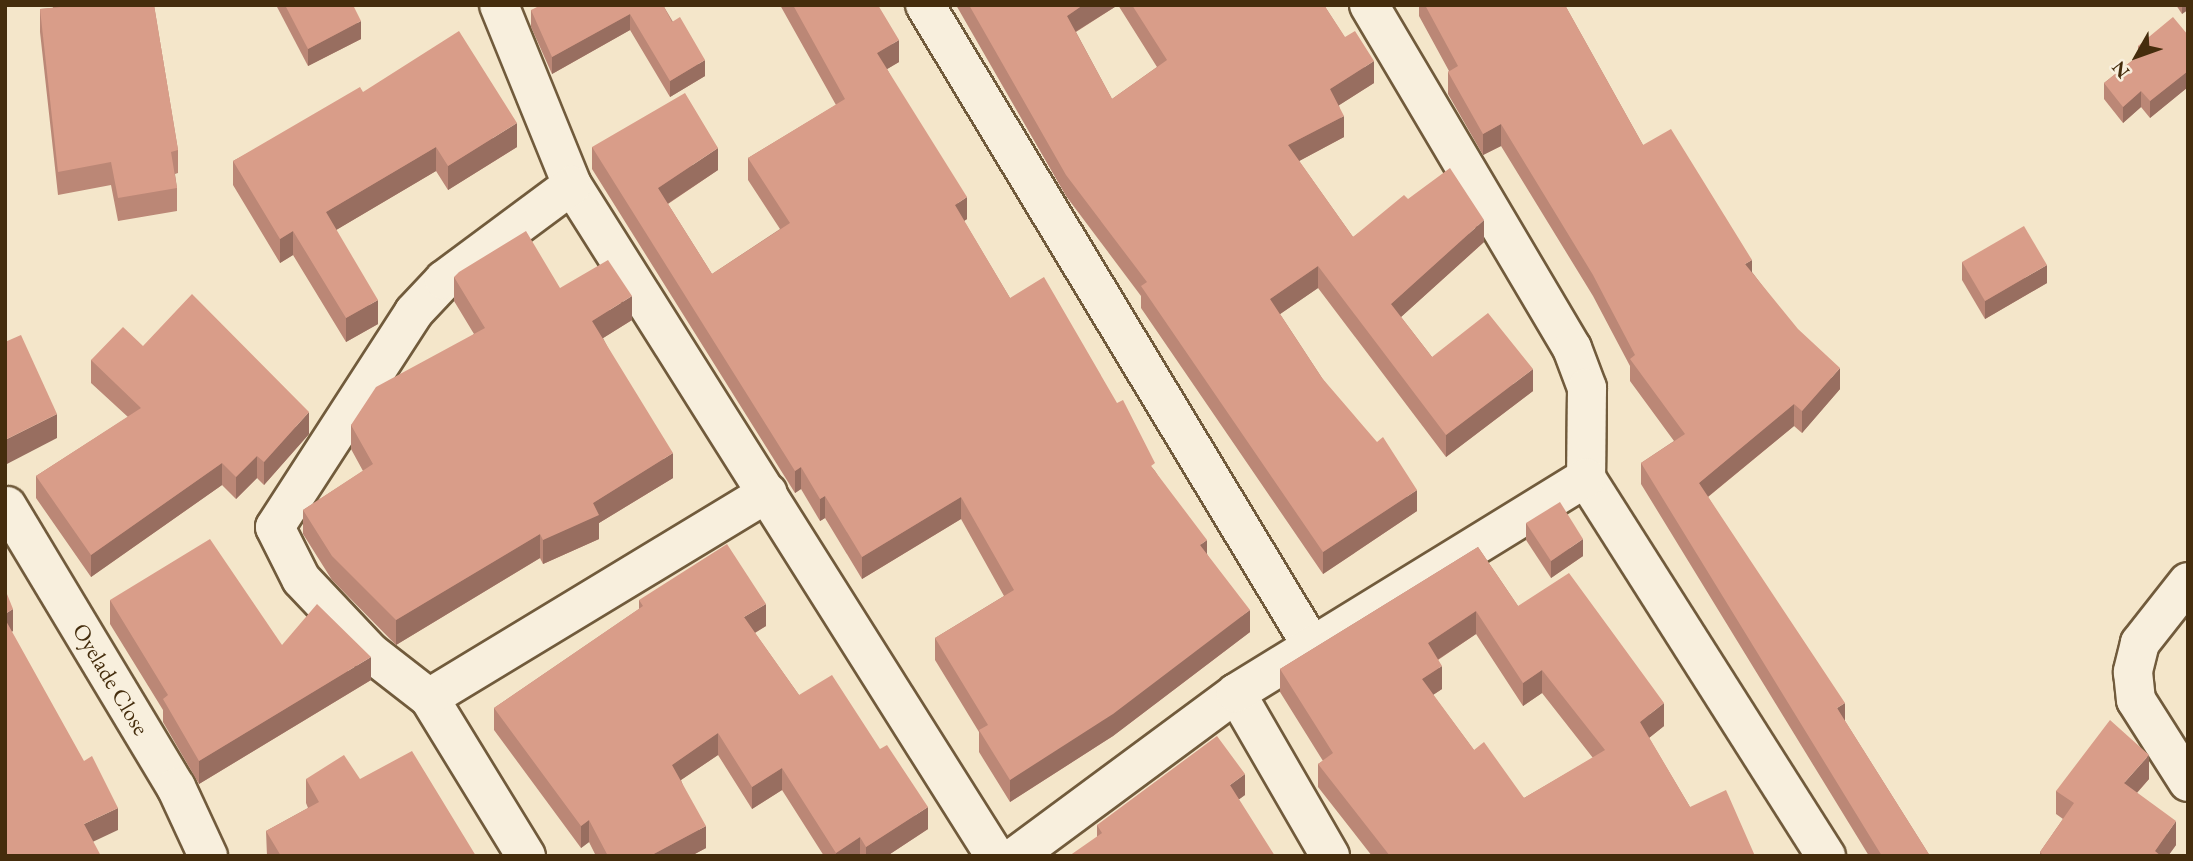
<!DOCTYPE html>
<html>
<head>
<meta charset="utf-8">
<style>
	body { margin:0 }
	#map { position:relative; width:2193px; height:861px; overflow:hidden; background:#f4e6ca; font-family:"EB Garamond",serif }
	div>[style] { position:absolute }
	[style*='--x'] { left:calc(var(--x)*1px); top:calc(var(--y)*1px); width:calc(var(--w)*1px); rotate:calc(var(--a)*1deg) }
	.roads { filter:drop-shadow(2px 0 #715b3c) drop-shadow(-2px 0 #715b3c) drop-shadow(0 2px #715b3c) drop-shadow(0 -2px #715b3c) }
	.minor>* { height:38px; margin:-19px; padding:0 19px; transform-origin:19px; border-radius:19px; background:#f8efdd }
	.wall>* { inset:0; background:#bb8776 }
	.shaded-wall>* { inset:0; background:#986e60 }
	.building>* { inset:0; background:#d99d89 }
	span { translate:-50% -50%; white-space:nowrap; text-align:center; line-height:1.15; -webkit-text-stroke:6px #f8efdd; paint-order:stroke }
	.street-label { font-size:23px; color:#452d0d }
	.frame { position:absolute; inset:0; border:7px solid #452d0d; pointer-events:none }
	.north { position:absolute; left:2102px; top:21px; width:70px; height:70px; -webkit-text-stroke:5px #f8efdd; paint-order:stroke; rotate:230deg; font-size:19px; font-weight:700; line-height:28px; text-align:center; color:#452d0d }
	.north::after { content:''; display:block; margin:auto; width:24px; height:32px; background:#452d0d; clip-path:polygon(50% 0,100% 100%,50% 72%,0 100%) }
</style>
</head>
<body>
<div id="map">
	<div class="roads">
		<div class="minor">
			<i style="--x:499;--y:5;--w:194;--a:67.9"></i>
			<i style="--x:572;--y:185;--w:793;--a:57.77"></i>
			<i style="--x:925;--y:5;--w:749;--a:58.88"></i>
			<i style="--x:1369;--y:5;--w:399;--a:59.4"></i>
			<i style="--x:1572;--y:348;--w:43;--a:69.4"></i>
			<i style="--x:1587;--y:388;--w:90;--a:90.6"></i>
			<i style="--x:1586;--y:478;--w:448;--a:57.6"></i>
			<i style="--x:7;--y:506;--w:328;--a:59"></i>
			<i style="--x:176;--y:787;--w:76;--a:65.1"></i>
			<i style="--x:2188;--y:582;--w:78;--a:128.2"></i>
			<i style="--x:2140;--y:643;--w:30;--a:104"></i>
			<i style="--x:2133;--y:672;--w:28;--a:84"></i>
			<i style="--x:2136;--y:700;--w:97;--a:57.6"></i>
			<i style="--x:1236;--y:693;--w:188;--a:60"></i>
			<i style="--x:429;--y:698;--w:396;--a:-31.2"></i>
			<i style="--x:526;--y:856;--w:185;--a:-121.5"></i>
			<i style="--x:429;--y:698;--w:75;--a:-142.1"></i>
			<i style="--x:370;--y:652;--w:100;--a:-133.4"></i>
			<i style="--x:301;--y:579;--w:58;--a:-116.6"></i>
			<i style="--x:275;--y:527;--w:256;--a:-57.1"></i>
			<i style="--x:414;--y:312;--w:44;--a:-46.8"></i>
			<i style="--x:444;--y:280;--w:159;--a:-36.6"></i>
			<i style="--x:1016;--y:856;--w:274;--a:-36.5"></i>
			<i style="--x:1236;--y:693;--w:411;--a:-31.6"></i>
		</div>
	</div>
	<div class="wall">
		<i style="clip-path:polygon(52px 5px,154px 5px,178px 150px,178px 173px,175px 174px,177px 188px,177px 211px,118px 221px,111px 185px,58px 195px,40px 32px,40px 9px,53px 8px)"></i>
		<i style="clip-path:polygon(276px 5px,353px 5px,361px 39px,308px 66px)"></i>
		<i style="clip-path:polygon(663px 5px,705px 76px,670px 97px,630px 30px,552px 74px,531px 27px,531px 10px)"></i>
		<i style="clip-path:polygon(780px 5px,878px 5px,899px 62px,887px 69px,967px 219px,964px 221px,1010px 298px,1155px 471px,1207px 554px,1250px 632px,1113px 736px,1010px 802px,979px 752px,979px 732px,935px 660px,935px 638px,1004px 596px,961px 519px,862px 579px,825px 518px,820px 521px,801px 489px,795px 493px,592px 169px,592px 147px,718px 170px,668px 204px,712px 274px,780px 229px,748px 180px,748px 158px,836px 105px)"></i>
		<i style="clip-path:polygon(evenodd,956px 5px,1324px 5px,1374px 83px,1339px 105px,1344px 137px,1299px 161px,1353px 237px,1408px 199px,1484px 242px,1401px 317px,1432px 357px,1533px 391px,1446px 457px,1318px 288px,1280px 314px,1322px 378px,1417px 511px,1323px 574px,1141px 308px,1141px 296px,1066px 196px,956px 5px,1118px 5px,1157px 67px,1112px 99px,1076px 32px,1118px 5px)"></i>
		<i style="clip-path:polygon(1418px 5px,1569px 5px,1566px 7px,1643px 145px,1752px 272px,1840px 389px,1802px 433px,1794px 426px,1708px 497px,1845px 721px,1930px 856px,1869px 856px,1641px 484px,1641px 463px,1674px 441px,1630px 381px,1630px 366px,1593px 296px,1501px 146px,1483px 155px,1448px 94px,1448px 72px,1449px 71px,1419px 16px,1419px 7px)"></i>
		<i style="clip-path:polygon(2176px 5px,2188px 5px,2182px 14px)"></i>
		<i style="clip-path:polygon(2188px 35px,2188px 87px,2150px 118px,2141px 107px,2123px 123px,2104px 99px,2104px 83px,2138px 56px,2138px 46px)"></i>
		<i style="clip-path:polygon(363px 92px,517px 147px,448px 190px,436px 171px,336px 230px,378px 324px,346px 342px,293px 255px,280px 263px,233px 185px,233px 161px)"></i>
		<i style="clip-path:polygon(1962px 262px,2047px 283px,1985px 319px,1962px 280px)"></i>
		<i style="clip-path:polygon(454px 277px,560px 288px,632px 320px,603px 338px,673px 478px,599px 523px,599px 539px,543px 564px,540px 558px,396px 645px,332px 580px,303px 534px,303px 510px,363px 471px,351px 449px,351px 425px,474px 334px,454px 301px)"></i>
		<i style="clip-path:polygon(143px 346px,309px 434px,264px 485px,257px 478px,236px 499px,222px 485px,91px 577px,36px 498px,36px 476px,128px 417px,91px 383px,91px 360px)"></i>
		<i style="clip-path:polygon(1526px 523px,1583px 556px,1551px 578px,1526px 540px)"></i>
		<i style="clip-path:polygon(evenodd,1478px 547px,1518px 606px,1664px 726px,1649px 738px,1690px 807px,1755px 856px,1372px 856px,1318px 787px,1318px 764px,1323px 761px,1280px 692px,1280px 669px,1478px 547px,1476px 634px,1523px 706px,1542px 693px,1593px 758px,1524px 798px,1474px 750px,1433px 695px,1442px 689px,1438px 660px,1476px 634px)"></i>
		<i style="clip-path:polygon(110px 600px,282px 645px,371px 680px,199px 784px,163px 722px,163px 710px,110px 624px)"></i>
		<i style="clip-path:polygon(639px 600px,766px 626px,755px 633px,799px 695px,928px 829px,887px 856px,824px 856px,782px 790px,752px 809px,718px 755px,681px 780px,706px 848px,691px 856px,596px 856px,589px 842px,581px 848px,494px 730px,494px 708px,639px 609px)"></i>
		<i style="clip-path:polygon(306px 779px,360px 779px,476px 856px,267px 856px,266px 831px,308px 808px,306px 803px)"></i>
		<i style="clip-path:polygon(2149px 779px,2137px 793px,2176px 845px,2168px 856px,2040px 856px,2040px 852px,2063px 819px,2056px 814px,2056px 791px)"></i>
		<i style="clip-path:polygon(1245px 795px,1239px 799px,1097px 837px,1097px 825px)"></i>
	</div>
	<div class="shaded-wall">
		<i style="clip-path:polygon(1083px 5px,1118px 5px,1067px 37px,1067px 16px)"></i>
		<i style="clip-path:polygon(2182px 5px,2188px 5px,2188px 10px,2182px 14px)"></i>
		<i style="clip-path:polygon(630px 14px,630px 30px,552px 74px,552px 57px)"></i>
		<i style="clip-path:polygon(361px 21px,361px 39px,308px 66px,308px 49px)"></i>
		<i style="clip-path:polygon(899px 40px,899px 62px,877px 75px,877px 53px)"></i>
		<i style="clip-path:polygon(705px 60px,705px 76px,670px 97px,670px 81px)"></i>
		<i style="clip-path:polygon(1374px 61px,1374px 83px,1330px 111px,1330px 89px)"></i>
		<i style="clip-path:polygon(2188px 71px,2188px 87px,2150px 118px,2150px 101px)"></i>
		<i style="clip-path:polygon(2141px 91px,2141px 107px,2123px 123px,2123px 107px)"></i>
		<i style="clip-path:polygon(1344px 116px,1344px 137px,1288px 167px,1288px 145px)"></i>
		<i style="clip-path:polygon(517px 123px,517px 147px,448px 190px,448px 166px)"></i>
		<i style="clip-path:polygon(1501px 124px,1501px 146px,1483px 155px,1483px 134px)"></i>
		<i style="clip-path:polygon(436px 147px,436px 171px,326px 236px,326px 212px)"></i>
		<i style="clip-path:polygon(718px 148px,718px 170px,658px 210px,658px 188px)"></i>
		<i style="clip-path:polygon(967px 197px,967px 219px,955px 227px,955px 205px)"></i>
		<i style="clip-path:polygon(1484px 220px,1484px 242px,1391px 326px,1391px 304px)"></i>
		<i style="clip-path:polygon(293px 231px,293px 255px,280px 263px,280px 239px)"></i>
		<i style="clip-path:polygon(1752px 260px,1752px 282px,1745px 264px)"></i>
		<i style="clip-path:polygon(2047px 265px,2047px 283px,1985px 319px,1985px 301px)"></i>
		<i style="clip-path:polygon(1318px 266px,1318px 288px,1270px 321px,1270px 299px)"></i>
		<i style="clip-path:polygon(632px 296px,632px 320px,592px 345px,592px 321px)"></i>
		<i style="clip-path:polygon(378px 300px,378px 324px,346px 342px,346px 318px)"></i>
		<i style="clip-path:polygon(1840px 368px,1840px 389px,1802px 433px,1802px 411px)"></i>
		<i style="clip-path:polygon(1533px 369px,1533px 391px,1446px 457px,1446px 435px)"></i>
		<i style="clip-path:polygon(1794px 404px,1794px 426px,1699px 504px,1699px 483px)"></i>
		<i style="clip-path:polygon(309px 412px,309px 434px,264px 485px,264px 462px)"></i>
		<i style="clip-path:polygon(57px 414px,57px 438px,5px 465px,5px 440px)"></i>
		<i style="clip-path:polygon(673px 453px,673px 478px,599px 523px,599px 539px,543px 564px,543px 540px,593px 503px)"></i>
		<i style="clip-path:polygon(257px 456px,257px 478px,236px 499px,236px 477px)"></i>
		<i style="clip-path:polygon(222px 463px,222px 485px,91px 577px,91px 555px)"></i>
		<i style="clip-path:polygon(801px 467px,801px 489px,795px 493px,795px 471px)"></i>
		<i style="clip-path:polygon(1417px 490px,1417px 511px,1323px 574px,1323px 552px)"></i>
		<i style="clip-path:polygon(825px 496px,825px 518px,820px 521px,820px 499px)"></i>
		<i style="clip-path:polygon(961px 497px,961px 519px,862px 579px,862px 557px)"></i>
		<i style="clip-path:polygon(540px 534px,540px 558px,396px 645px,396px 620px)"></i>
		<i style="clip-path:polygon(1583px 539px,1583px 556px,1551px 578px,1551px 561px)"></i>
		<i style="clip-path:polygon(1207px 540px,1207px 562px,1200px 545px)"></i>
		<i style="clip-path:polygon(766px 604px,766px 626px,744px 639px,744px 617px)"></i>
		<i style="clip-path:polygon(13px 609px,13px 631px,5px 637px,5px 614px)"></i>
		<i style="clip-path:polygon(1250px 610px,1250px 632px,1113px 736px,1010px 802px,1010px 780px)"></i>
		<i style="clip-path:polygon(1476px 611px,1476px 634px,1428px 666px,1428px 643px)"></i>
		<i style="clip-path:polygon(371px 657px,371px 680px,199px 784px,199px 761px)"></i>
		<i style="clip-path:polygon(1442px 666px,1442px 689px,1422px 702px,1422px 679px)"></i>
		<i style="clip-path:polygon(1542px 670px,1542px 693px,1523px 706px,1523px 683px)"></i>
		<i style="clip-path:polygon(1664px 703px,1664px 726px,1640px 745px,1640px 722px)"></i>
		<i style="clip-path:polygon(1845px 703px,1845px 725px,1837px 708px)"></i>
		<i style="clip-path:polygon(718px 733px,718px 755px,672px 786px,672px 765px)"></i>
		<i style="clip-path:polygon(2149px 755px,2149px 779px,2124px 807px,2124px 783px)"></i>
		<i style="clip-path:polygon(782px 768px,782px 790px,752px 809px,752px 787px)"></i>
		<i style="clip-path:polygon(1245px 774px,1245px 795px,1230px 806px,1230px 785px)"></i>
		<i style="clip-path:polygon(928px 807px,928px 829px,887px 856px,866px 856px,866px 847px)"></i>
		<i style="clip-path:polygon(118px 808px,118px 830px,84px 846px,84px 824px)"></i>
		<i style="clip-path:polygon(589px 820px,589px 842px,581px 848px,581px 826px)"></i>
		<i style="clip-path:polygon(2176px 821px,2176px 845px,2168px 856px,2155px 856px,2155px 851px)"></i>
		<i style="clip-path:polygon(706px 826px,706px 848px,691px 856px,650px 856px)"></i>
		<i style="clip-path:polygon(860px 837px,860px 856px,836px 856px,836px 853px)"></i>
	</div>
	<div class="building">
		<i style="clip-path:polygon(60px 5px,154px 5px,178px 150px,171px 152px,177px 188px,118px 198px,111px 162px,58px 172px,40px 9px,60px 7px)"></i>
		<i style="clip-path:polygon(285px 5px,353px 5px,361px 21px,308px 49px)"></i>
		<i style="clip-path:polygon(541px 5px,663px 5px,672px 22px,680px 17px,705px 60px,670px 81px,630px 14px,552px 57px,531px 10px)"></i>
		<i style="clip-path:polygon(793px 5px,878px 5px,899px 40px,877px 53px,967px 197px,955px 205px,1010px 298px,1044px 277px,1117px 403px,1123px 400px,1155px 463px,1151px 466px,1207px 540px,1200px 545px,1250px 610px,1113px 714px,1010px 780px,979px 730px,988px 725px,935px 638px,1014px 590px,961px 497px,862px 557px,825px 496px,820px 499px,801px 467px,795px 471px,592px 147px,685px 93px,718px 148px,658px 188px,712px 274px,790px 223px,748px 158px,845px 99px)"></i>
		<i style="clip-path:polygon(969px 5px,1083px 5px,1067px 16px,1112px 99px,1167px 60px,1132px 5px,1324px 5px,1345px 37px,1355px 31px,1374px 61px,1330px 89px,1344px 116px,1288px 145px,1353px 237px,1404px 195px,1408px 199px,1450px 168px,1484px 220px,1391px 304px,1432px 357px,1488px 313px,1533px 369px,1446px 435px,1318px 266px,1270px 299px,1322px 378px,1377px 442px,1383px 437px,1417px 490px,1323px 552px,1141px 286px,1147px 282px,1066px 175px)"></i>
		<i style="clip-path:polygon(1425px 5px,1565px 5px,1643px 145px,1671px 129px,1752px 260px,1745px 264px,1798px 329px,1840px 368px,1802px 411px,1794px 404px,1699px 483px,1845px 703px,1837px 708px,1930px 856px,1882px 856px,1641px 463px,1685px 434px,1630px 359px,1635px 355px,1593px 275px,1501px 124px,1483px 134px,1448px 72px,1458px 66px)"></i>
		<i style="clip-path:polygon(2173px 17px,2188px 35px,2188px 71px,2150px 101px,2141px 91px,2123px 107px,2104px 83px,2143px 52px,2138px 46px)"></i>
		<i style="clip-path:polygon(459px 31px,517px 123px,448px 166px,436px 147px,326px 212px,378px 300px,346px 318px,293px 231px,280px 239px,233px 161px,360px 87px,363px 92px)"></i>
		<i style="clip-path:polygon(2024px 226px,2047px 265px,1985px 301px,1962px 262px)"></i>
		<i style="clip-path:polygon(526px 231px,560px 288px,608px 260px,632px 296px,592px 321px,673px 453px,593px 503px,599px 515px,543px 540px,540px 534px,396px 620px,332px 556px,303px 510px,373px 464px,351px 425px,376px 387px,485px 328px,454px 277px,459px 272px)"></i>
		<i style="clip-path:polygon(192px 294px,309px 412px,264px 462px,257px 456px,236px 477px,222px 463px,91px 555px,36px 476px,141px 408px,91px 360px,123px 327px,143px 346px)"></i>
		<i style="clip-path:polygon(21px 335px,57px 414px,5px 440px,5px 342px)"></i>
		<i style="clip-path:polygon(1560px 502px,1583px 539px,1551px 561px,1526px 523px)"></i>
		<i style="clip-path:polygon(210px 539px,282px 645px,317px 604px,371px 657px,199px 761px,163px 699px,168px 695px,110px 600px)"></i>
		<i style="clip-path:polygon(727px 544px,766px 604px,744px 617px,799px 695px,832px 675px,880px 749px,887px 745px,928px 807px,866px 847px,860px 837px,836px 853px,782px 768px,752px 787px,718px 733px,672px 765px,706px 826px,650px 856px,608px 856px,589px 820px,581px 826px,494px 708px,643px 606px,639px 600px)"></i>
		<i style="clip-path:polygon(evenodd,1478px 547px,1518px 606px,1569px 573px,1664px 703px,1640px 722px,1690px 807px,1726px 790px,1755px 856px,1390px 856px,1318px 764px,1333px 753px,1280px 669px,1478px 547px,1476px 611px,1523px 683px,1542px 670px,1605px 750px,1524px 798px,1484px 742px,1474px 750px,1422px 679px,1442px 666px,1428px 643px,1476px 611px)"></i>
		<i style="clip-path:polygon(5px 589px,13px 609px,5px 614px)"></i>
		<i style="clip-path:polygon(5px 619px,84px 761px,92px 756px,118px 808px,84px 824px,101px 856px,5px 856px)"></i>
		<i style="clip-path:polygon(2110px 720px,2149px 755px,2124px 783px,2176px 821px,2155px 851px,2161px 856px,2044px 856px,2040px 852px,2074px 803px,2056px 791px)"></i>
		<i style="clip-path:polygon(1217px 736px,1245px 774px,1230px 785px,1275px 856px,1069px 856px,1102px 833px,1097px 825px)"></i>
		<i style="clip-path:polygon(412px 751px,476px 856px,281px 856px,266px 831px,319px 802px,306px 779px,344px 755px,360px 779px)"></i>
	</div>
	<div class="street-label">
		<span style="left:111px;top:679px;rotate:59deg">Oyelade Close</span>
	</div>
	<div class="frame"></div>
	<div class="north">N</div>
</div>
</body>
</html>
